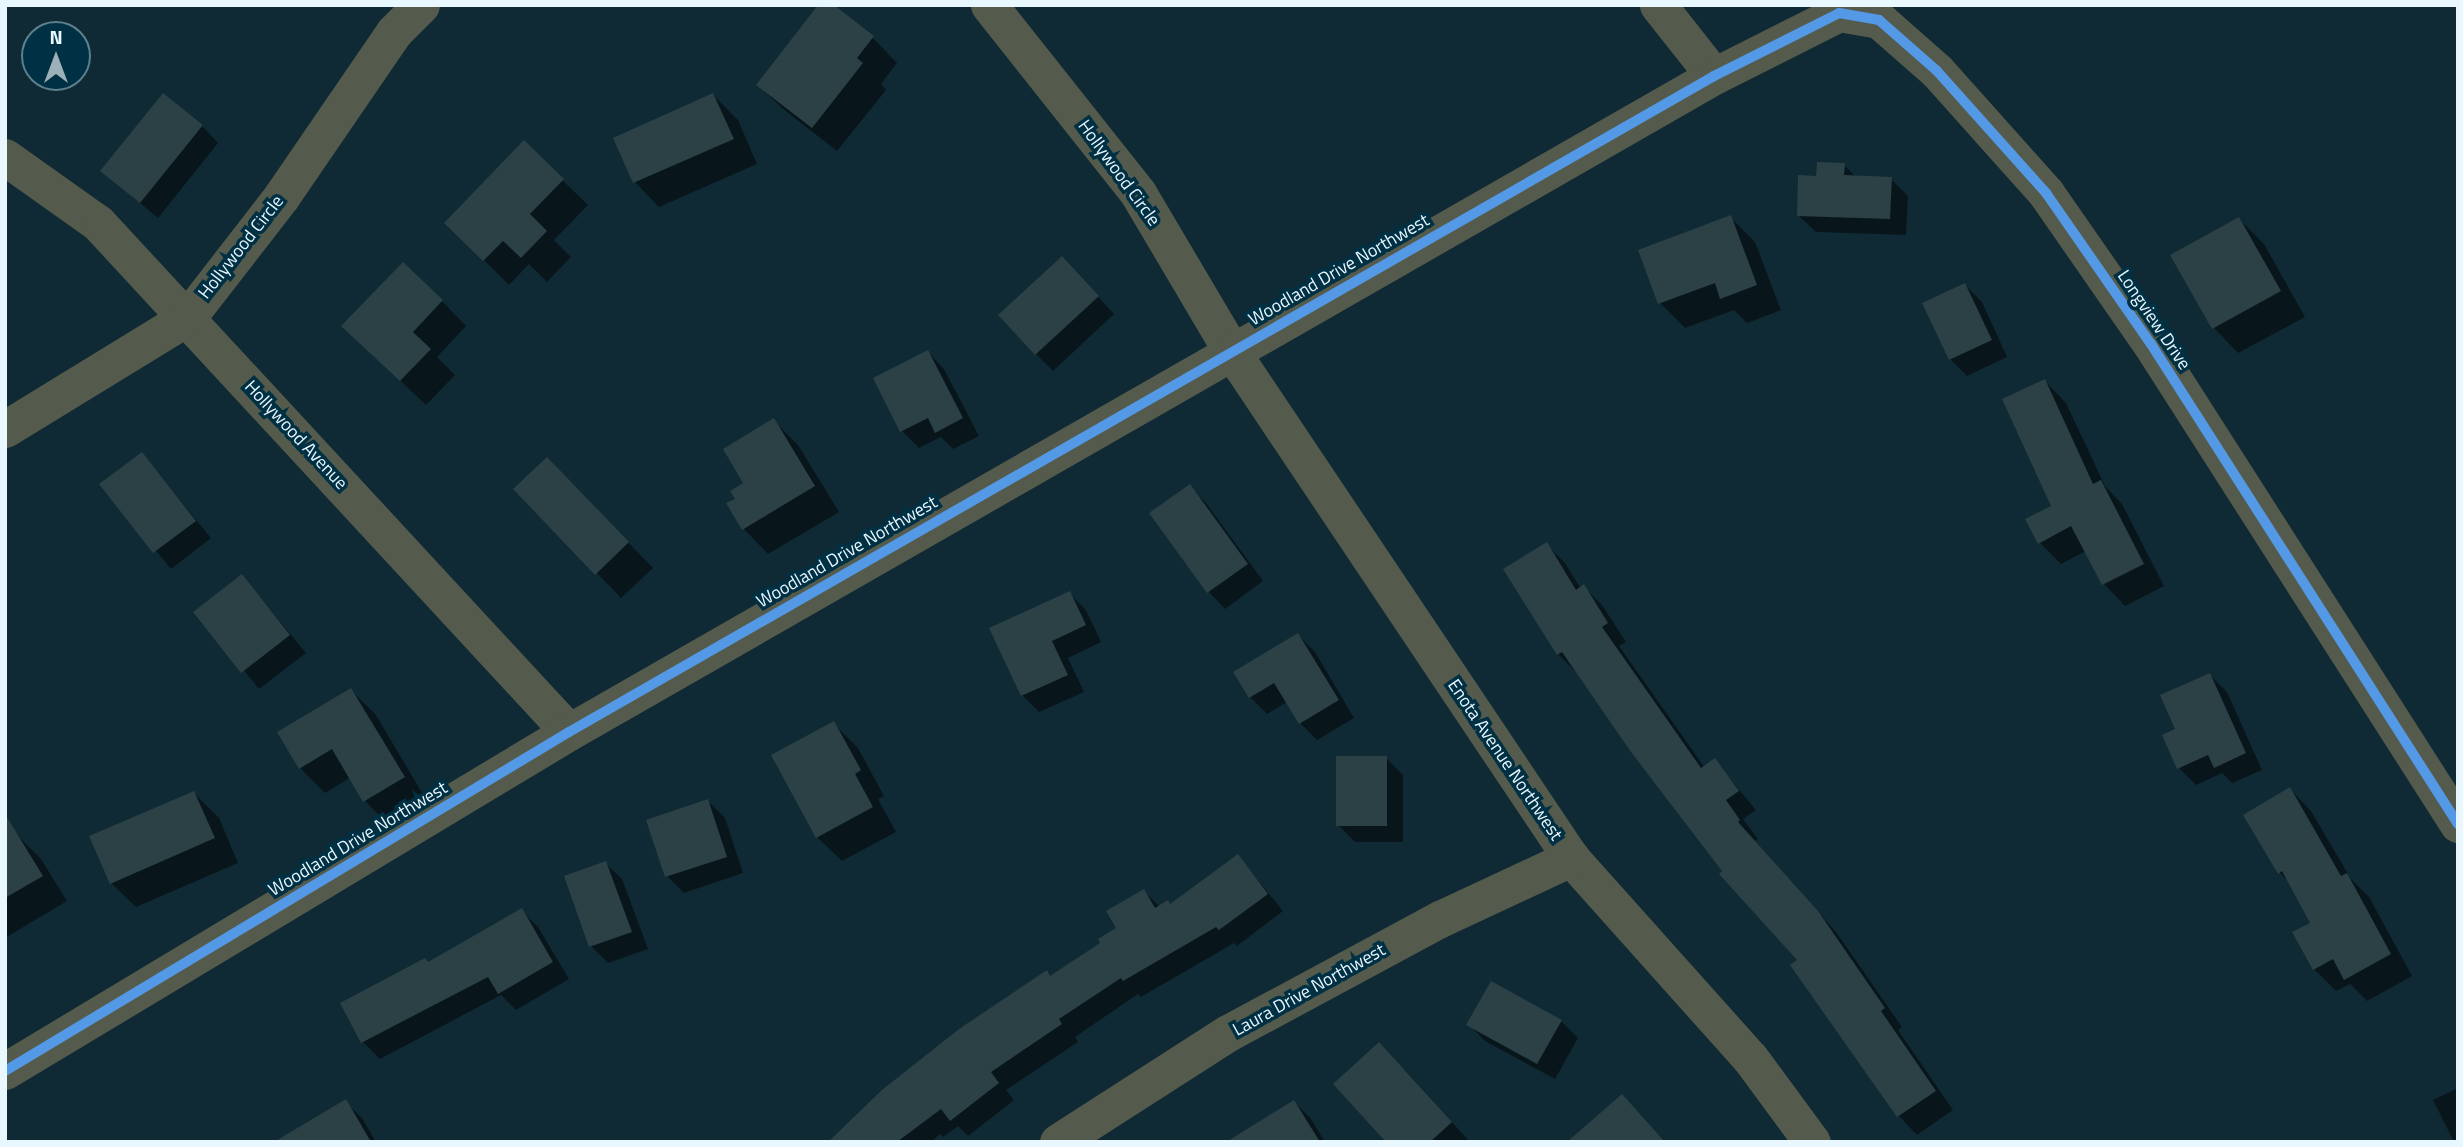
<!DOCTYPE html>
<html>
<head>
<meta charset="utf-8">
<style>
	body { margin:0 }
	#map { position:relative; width:2463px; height:1147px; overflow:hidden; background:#0f2a34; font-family:"Titillium Web",sans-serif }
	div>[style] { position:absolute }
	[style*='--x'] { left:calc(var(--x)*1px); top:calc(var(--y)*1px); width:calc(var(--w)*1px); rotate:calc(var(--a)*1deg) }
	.shadow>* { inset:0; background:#0007 }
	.building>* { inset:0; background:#2b4146 }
	.street>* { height:37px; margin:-18.5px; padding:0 18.5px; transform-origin:18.5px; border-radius:18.5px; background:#555b4c }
	.cycleway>* { height:10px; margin:-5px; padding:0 5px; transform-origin:5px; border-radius:5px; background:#5399e6 }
	span { translate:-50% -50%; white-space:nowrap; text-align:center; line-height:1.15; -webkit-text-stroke:7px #003043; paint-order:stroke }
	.street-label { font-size:18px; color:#e9f7ff }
	.frame { position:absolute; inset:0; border:7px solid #e9f7ff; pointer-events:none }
	.north { position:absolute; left:21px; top:21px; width:70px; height:70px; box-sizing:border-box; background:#003043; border:2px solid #5d808e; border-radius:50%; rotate:0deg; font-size:19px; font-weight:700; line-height:28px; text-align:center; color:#e9f7ff }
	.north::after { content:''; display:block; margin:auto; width:24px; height:32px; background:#9dafb8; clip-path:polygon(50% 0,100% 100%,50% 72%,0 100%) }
</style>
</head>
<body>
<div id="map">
	<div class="shadow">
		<i style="clip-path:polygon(873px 38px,897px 63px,881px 84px,886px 90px,837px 151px,783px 109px,758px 85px)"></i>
		<i style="clip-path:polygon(713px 95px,738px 120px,757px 164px,659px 207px,635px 182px,615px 139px)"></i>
		<i style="clip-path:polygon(202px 126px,218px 143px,158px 218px,102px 171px)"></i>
		<i style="clip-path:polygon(524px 143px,588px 205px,554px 240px,571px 257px,547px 282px,529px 264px,509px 285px,447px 223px)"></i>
		<i style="clip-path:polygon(1844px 165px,1857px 178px,1891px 179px,1908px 196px,1906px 235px,1816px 232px,1799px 216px,1818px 178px)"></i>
		<i style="clip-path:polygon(1730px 217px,1755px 242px,1781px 310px,1747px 323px,1734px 310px,1685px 328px,1660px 303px)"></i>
		<i style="clip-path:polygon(2239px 219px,2264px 244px,2305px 317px,2238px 353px,2214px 328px,2173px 255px)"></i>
		<i style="clip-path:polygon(1079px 276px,1114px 314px,1053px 371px,1036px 354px)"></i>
		<i style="clip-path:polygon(1965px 285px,1982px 302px,2007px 357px,1967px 376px,1950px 359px)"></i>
		<i style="clip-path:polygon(442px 301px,466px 326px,437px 357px,455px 375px,426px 405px,369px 351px)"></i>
		<i style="clip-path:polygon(928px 352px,944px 369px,979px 436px,953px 449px,941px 437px,919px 448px,902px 431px)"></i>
		<i style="clip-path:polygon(2045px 381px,2066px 403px,2105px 486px,2122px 504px,2164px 586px,2125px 606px,2104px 584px,2086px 551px,2061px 564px,2039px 542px,2053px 507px)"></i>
		<i style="clip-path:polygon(773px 420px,798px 445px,839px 512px,768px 554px,744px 529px,737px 499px)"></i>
		<i style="clip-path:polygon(142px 454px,211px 538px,171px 569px,102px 485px)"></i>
		<i style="clip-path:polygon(572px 484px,653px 568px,621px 598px,597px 573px)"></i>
		<i style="clip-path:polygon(1189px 486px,1206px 503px,1263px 581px,1225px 609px,1209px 592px)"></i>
		<i style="clip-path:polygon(1547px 545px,1565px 563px,1581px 589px,1584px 587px,1602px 605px,1626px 642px,1619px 646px,1705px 768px,1715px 761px,1756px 810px,1743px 819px,1758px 839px,1755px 841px,1836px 932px,1902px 1027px,1898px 1030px,1953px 1110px,1917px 1135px,1899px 1116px,1793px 966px,1800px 961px,1724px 871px,1576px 672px,1558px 654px)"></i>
		<i style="clip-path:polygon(242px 576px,306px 653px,259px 689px,196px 612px)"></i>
		<i style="clip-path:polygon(1069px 593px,1086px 610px,1101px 642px,1068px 658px,1084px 692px,1039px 712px,1022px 695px)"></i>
		<i style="clip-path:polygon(1298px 635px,1315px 652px,1354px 718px,1317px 740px,1300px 723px,1287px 702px,1267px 714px,1250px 697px)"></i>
		<i style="clip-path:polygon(2210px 675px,2227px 692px,2262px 770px,2232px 783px,2222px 773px,2196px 785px,2179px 768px,2177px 730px)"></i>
		<i style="clip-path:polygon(351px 690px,376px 715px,428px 803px,390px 826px,365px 801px,351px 777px,325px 793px,300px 768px)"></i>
		<i style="clip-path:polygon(833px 723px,858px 748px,884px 796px,878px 799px,896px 832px,842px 861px,817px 837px)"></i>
		<i style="clip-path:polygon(1386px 758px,1403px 775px,1403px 842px,1355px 842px,1338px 825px)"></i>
		<i style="clip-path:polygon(2290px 789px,2311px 811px,2351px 879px,2369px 897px,2412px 976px,2367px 1001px,2350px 984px,2336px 991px,2314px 969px,2313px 923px,2291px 884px,2280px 873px,2246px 815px)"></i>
		<i style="clip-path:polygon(194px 793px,219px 818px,238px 863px,136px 907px,111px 883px)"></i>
		<i style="clip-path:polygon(708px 801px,725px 818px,743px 873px,684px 893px,667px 876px)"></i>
		<i style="clip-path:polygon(16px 834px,41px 859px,67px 901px,5px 938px,5px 841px)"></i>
		<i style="clip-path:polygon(1238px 856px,1283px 911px,1237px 946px,1234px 943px,1141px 997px,1138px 994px,1075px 1037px,1078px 1042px,1006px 1090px,1014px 1100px,968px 1136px,958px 1126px,943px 1137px,940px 1134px,931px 1142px,831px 1142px,1051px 977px,1103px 944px,1119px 928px,1144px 891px,1160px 907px,1171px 906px)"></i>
		<i style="clip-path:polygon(605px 863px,622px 879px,648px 949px,608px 963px,591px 946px)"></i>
		<i style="clip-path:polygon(521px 910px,538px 927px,569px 979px,516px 1010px,501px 995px,380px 1059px,363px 1042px,342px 1004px,429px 964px)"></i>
		<i style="clip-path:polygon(1561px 1021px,1578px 1038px,1555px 1079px,1485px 1041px,1469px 1025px)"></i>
		<i style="clip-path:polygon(1404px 1069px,1470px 1142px,1389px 1142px)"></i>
		<i style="clip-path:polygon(2458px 1088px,2458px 1142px,2454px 1142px,2433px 1100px)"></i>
		<i style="clip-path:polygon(345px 1102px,362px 1118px,376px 1142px,277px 1142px)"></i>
		<i style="clip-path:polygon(1294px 1102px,1311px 1119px,1325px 1142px,1239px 1142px)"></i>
	</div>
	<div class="building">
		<i style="clip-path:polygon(818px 5px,834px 5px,874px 36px,857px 58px,863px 63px,812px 128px,756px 85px)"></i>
		<i style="clip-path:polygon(163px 93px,203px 125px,140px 203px,100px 171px)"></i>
		<i style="clip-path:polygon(713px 93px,734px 139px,633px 183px,613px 138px)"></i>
		<i style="clip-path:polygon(524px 140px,564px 179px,530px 214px,547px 231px,521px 258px,503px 241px,483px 261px,444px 223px)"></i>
		<i style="clip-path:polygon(1817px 162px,1845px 163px,1844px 175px,1892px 177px,1890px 219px,1797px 216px,1798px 175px,1816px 176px)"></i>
		<i style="clip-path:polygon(1731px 215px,1757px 285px,1720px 299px,1715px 283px,1658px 304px,1638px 250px)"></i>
		<i style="clip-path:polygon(2239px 217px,2281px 291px,2212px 329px,2170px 255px)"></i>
		<i style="clip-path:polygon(1062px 256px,1099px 296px,1035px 355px,998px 315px)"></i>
		<i style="clip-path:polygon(403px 262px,443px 300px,413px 332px,431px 349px,400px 381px,341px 326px)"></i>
		<i style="clip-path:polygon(1965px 283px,1992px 340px,1949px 360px,1922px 303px)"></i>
		<i style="clip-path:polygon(928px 350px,963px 418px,935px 433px,928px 418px,900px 432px,873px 378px)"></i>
		<i style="clip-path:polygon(2045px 379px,2093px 484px,2101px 480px,2144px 564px,2102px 585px,2071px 526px,2038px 544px,2025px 519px,2051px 506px,2002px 399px)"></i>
		<i style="clip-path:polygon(774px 418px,815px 486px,742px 530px,726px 503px,735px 499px,730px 491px,743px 483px,723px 449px)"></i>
		<i style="clip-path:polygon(142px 452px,196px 521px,153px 553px,99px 484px)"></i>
		<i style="clip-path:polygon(547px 457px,629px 542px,595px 575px,513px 489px)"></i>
		<i style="clip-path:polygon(1190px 484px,1248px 564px,1207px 593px,1149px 513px)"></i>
		<i style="clip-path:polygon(1547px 542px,1576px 590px,1584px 584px,1608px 623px,1602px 627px,1701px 768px,1715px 758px,1739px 791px,1726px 800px,1740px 820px,1738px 822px,1818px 911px,1885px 1008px,1881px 1011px,1936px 1091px,1897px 1117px,1790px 965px,1797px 960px,1719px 874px,1722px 871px,1631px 752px,1562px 652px,1557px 655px,1503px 569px)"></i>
		<i style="clip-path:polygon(242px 574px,290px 635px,241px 673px,193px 612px)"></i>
		<i style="clip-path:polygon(1070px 591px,1086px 625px,1052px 641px,1068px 675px,1021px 696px,989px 628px)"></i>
		<i style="clip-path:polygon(1298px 633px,1339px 700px,1299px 724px,1274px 683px,1249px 698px,1233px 672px)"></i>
		<i style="clip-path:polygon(2210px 673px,2246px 753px,2214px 768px,2208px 755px,2177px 769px,2162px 735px,2175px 729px,2160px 695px)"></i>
		<i style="clip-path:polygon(351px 688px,405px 777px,363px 802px,332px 749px,299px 769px,277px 732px)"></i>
		<i style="clip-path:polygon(834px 721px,861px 770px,855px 774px,873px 807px,816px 838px,771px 755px)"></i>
		<i style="clip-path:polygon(1336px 756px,1387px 756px,1387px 826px,1336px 826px)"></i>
		<i style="clip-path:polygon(2290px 787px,2341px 876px,2347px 873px,2391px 954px,2344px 980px,2333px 959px,2313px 970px,2292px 932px,2310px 923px,2282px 871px,2278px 874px,2243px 815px)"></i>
		<i style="clip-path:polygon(194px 791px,215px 838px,110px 884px,89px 836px)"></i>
		<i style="clip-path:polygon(708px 799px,727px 857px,665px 877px,646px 820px)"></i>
		<i style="clip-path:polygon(5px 814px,43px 876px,5px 898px)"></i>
		<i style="clip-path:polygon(1238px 854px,1268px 894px,1219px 930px,1216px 927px,1123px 981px,1121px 978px,1059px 1019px,1062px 1024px,991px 1072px,999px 1083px,950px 1121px,941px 1109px,897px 1142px,828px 1142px,882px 1090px,959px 1029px,1047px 970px,1050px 976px,1100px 943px,1098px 939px,1116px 928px,1106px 911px,1144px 889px,1155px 908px,1168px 900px,1170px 904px)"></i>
		<i style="clip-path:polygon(606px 861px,632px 932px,589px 947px,564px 876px)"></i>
		<i style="clip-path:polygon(522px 908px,553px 962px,498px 994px,488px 977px,361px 1043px,340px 1003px,425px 958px,428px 962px)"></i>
		<i style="clip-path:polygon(1491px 981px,1562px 1020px,1537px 1064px,1466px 1025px)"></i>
		<i style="clip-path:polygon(1379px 1042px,1452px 1122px,1430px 1142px,1386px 1142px,1333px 1084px)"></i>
		<i style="clip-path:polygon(1622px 1094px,1665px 1142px,1567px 1142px)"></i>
		<i style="clip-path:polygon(346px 1099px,371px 1142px,274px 1142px)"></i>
		<i style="clip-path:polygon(1294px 1100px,1320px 1142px,1226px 1142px)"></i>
	</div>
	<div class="street">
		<i style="--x:989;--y:5;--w:240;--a:51.6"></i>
		<i style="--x:1138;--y:193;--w:185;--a:59.4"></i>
		<i style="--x:1232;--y:352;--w:609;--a:56.18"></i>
		<i style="--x:1571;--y:858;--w:268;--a:48.2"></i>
		<i style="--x:1750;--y:1058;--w:104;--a:53.6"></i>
		<i style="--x:1658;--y:5;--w:90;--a:51.7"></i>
		<i style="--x:5;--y:157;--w:114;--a:35.4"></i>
		<i style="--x:98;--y:223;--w:693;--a:47.22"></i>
		<i style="--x:5;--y:429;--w:215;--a:-31.5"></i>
		<i style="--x:188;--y:317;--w:152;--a:-52.2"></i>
		<i style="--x:281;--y:197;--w:200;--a:-55.6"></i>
		<i style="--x:394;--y:32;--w:38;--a:-45"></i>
		<i style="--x:5;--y:1071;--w:658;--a:-31.01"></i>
		<i style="--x:569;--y:732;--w:1320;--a:-29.81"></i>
		<i style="--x:1714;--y:76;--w:140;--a:-26.7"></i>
		<i style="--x:1839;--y:13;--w:41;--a:9.9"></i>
		<i style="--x:1879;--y:20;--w:77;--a:41.3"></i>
		<i style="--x:1937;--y:71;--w:164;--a:48.2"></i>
		<i style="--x:2046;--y:193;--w:184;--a:55.2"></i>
		<i style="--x:2151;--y:344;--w:570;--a:57.4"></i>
		<i style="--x:1058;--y:1142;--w:202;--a:-32.7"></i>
		<i style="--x:1228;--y:1033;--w:241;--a:-28.3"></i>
		<i style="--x:1440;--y:919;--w:145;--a:-25"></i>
	</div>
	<div class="cycleway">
		<i style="--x:5;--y:1071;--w:658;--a:-31.01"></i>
		<i style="--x:569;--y:732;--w:1320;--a:-29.81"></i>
		<i style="--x:1714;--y:76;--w:140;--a:-26.7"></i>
		<i style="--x:1839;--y:13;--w:41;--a:9.9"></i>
		<i style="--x:1879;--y:20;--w:77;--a:41.3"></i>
		<i style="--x:1937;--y:71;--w:164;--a:48.2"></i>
		<i style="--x:2046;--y:193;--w:184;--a:55.2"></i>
		<i style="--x:2151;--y:344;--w:570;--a:57.4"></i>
	</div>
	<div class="street-label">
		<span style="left:1119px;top:173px;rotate:54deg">Hollywood Circle</span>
		<span style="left:241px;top:247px;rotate:-52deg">Hollywood Circle</span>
		<span style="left:1339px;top:270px;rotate:-30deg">Woodland Drive Northwest</span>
		<span style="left:2154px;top:320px;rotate:56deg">Longview Drive</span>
		<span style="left:296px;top:435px;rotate:47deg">Hollywood Avenue</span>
		<span style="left:847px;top:552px;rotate:-30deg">Woodland Drive Northwest</span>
		<span style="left:1505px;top:760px;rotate:56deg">Enota Avenue Northwest</span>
		<span style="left:358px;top:839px;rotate:-31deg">Woodland Drive Northwest</span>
		<span style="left:1309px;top:990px;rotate:-29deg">Laura Drive Northwest</span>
	</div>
	<div class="frame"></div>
	<div class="north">N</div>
</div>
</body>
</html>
